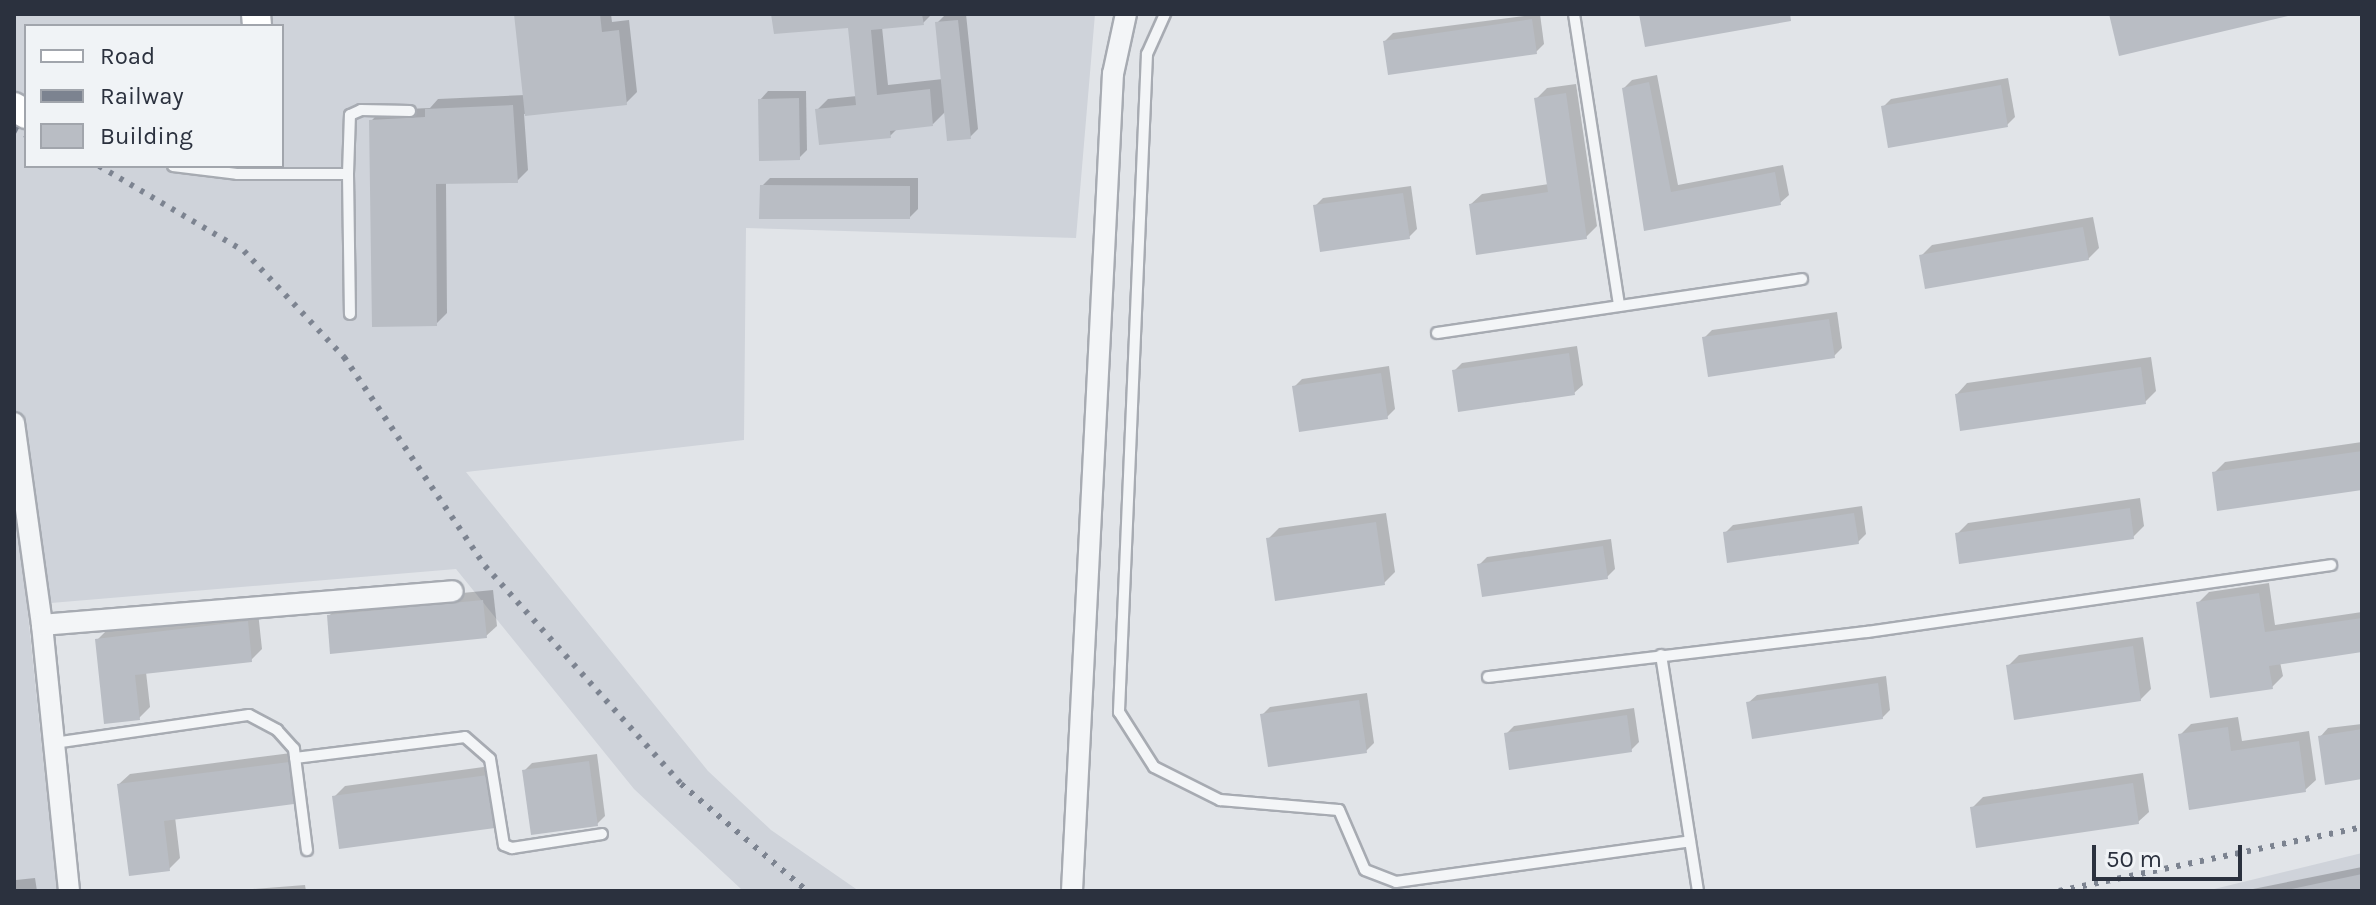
<!DOCTYPE html>
<html>
<head>
<meta charset="utf-8">
<style>
	body { margin:0 }
	#map { position:relative; width:2376px; height:905px; overflow:hidden; background:#e1e4e8; font-family:Karla,sans-serif }
	div>[style] { position:absolute }
	[style*='--x'] { left:calc(var(--x)*1px); top:calc(var(--y)*1px); width:calc(var(--w)*1px); rotate:calc(var(--a)*1deg) }
	.built>* { inset:0; background:#cfd3da }
	.shadow>* { inset:0; background:#0003 }
	.building>* { inset:0; background:#b9bdc4 }
	.roads { filter:drop-shadow(2px 0 #a7abb2) drop-shadow(-2px 0 #a7abb2) drop-shadow(0 2px #a7abb2) drop-shadow(0 -2px #a7abb2) }
	.lane>* { height:10px; margin:-5px; padding:0 5px; transform-origin:5px; border-radius:5px; background:#f3f5f7 }
	.street>* { height:20px; margin:-10px; padding:0 10px; transform-origin:10px; border-radius:10px; background:#f3f5f7 }
	.secondary>* { height:28px; margin:-14px; padding:0 14px; transform-origin:14px; border-radius:14px; background:#fff }
	.rail>* { height:6px; margin-top:-3px; transform-origin:0; background:repeating-linear-gradient(90deg,#7c8390 0 4px,transparent 0 12px) }
	span { translate:-50% -50%; white-space:nowrap; text-align:center; line-height:1.15; -webkit-text-stroke:6px #f0f3f6; paint-order:stroke }
	.frame { position:absolute; inset:0; border:16px solid #2b313e; pointer-events:none }
	.legend { position:absolute; left:24px; top:24px; width:260px; height:144px; box-sizing:border-box; background:#f0f3f6; border:2px solid #a1a5ac; margin:0; padding:10px 14px; list-style:none; font-size:24px; color:#2b313e }
	.legend li { display:flex; align-items:center; gap:16px; height:40px }
	.legend b { width:40px; border:2px solid #a1a5ac }
	.scale { position:absolute; left:2092px; top:845px; width:150px; height:36px; box-sizing:border-box; border:4px solid #2b313e; border-top:0; padding-left:10px; font-size:24px; line-height:28px; white-space:nowrap; color:#2b313e; -webkit-text-stroke:6px #f0f3f6; paint-order:stroke }
</style>
</head>
<body>
<div id="map">
	<div class="built">
		<i style="clip-path:polygon(evenodd,14px 14px,1095px 14px,1076px 238px,746px 228px,744px 440px,466px 472px,708px 771px,771px 830px,859px 891px,741px 889px,634px 789px,456px 569px,27px 605px,57px 891px,14px 891px,14px 14px,26px 26px,282px 26px,282px 166px,26px 166px,26px 26px)"></i>
		<i style="clip-path:polygon(2362px 853px,2362px 891px,2206px 891px)"></i>
	</div>
	<div class="shadow">
		<i style="clip-path:polygon(516px 14px,611px 14px,612px 22px,629px 20px,637px 92px,626px 103px,524px 114px,528px 170px,517px 181px,446px 182px,447px 313px,436px 324px,371px 121px,382px 110px,430px 108px,438px 99px,525px 95px)"></i>
		<i style="clip-path:polygon(773px 14px,932px 14px,923px 23px,882px 27px,888px 85px,943px 79px,937px 23px,945px 15px,966px 14px,978px 129px,970px 137px,946px 111px,933px 124px,898px 128px,890px 136px,817px 110px,828px 99px,857px 96px,850px 26px)"></i>
		<i style="clip-path:polygon(1540px 14px,1544px 44px,1536px 52px,1385px 41px,1393px 33px)"></i>
		<i style="clip-path:polygon(1657px 75px,1678px 185px,1783px 165px,1789px 195px,1780px 203px,1646px 229px,1624px 88px,1632px 80px)"></i>
		<i style="clip-path:polygon(2008px 78px,2015px 117px,2007px 125px,1883px 107px,1891px 99px)"></i>
		<i style="clip-path:polygon(1576px 84px,1597px 226px,1586px 237px,1471px 204px,1482px 194px,1549px 184px,1536px 99px,1547px 88px)"></i>
		<i style="clip-path:polygon(768px 91px,806px 91px,807px 150px,799px 158px,760px 100px)"></i>
		<i style="clip-path:polygon(770px 178px,918px 178px,918px 209px,910px 217px,762px 186px)"></i>
		<i style="clip-path:polygon(1411px 186px,1417px 229px,1409px 237px,1315px 206px,1323px 198px)"></i>
		<i style="clip-path:polygon(2093px 217px,2099px 248px,2088px 259px,1921px 256px,1932px 245px)"></i>
		<i style="clip-path:polygon(1837px 312px,1842px 348px,1834px 356px,1704px 338px,1712px 330px)"></i>
		<i style="clip-path:polygon(1577px 346px,1583px 385px,1574px 393px,1454px 371px,1462px 363px)"></i>
		<i style="clip-path:polygon(2151px 357px,2156px 391px,2145px 402px,1957px 394px,1967px 383px)"></i>
		<i style="clip-path:polygon(1389px 366px,1395px 409px,1387px 417px,1294px 387px,1302px 379px)"></i>
		<i style="clip-path:polygon(2362px 442px,2362px 488px,2214px 473px,2225px 462px)"></i>
		<i style="clip-path:polygon(2140px 498px,2144px 526px,2133px 537px,1957px 534px,1968px 523px)"></i>
		<i style="clip-path:polygon(1862px 506px,1866px 534px,1858px 542px,1725px 533px,1733px 525px)"></i>
		<i style="clip-path:polygon(1386px 513px,1395px 572px,1384px 583px,1268px 539px,1279px 528px)"></i>
		<i style="clip-path:polygon(1611px 539px,1615px 569px,1607px 577px,1479px 565px,1487px 557px)"></i>
		<i style="clip-path:polygon(2269px 583px,2275px 625px,2362px 612px,2362px 650px,2280px 662px,2283px 676px,2272px 687px,2198px 603px,2209px 592px)"></i>
		<i style="clip-path:polygon(493px 590px,497px 626px,486px 636px,329px 616px,339px 605px)"></i>
		<i style="clip-path:polygon(258px 612px,262px 649px,251px 660px,146px 672px,150px 707px,139px 718px,97px 640px,108px 629px)"></i>
		<i style="clip-path:polygon(2143px 637px,2151px 689px,2140px 700px,2008px 666px,2019px 655px)"></i>
		<i style="clip-path:polygon(1886px 676px,1890px 710px,1882px 718px,1748px 703px,1757px 695px)"></i>
		<i style="clip-path:polygon(1367px 693px,1374px 743px,1366px 751px,1262px 715px,1270px 707px)"></i>
		<i style="clip-path:polygon(1634px 708px,1639px 742px,1631px 750px,1506px 734px,1514px 726px)"></i>
		<i style="clip-path:polygon(2238px 717px,2242px 741px,2309px 731px,2316px 780px,2305px 790px,2180px 735px,2191px 724px)"></i>
		<i style="clip-path:polygon(2362px 724px,2362px 777px,2320px 737px,2328px 728px)"></i>
		<i style="clip-path:polygon(299px 752px,304px 791px,293px 802px,175px 817px,180px 858px,169px 869px,119px 784px,130px 774px)"></i>
		<i style="clip-path:polygon(597px 754px,605px 816px,597px 824px,524px 771px,532px 763px)"></i>
		<i style="clip-path:polygon(498px 765px,505px 815px,494px 826px,334px 797px,345px 786px)"></i>
		<i style="clip-path:polygon(2143px 773px,2149px 812px,2138px 822px,1972px 808px,1983px 797px)"></i>
		<i style="clip-path:polygon(2362px 867px,2362px 891px,2243px 891px)"></i>
		<i style="clip-path:polygon(35px 878px,37px 891px,14px 891px,16px 880px)"></i>
		<i style="clip-path:polygon(305px 885px,306px 891px,227px 891px)"></i>
	</div>
	<div class="building">
		<i style="clip-path:polygon(514px 14px,600px 14px,602px 32px,619px 30px,627px 105px,525px 116px)"></i>
		<i style="clip-path:polygon(771px 14px,922px 14px,924px 25px,871px 30px,877px 95px,930px 89px,933px 126px,890px 131px,891px 138px,819px 145px,815px 109px,856px 105px,848px 28px,774px 34px)"></i>
		<i style="clip-path:polygon(1639px 14px,1790px 14px,1791px 21px,1645px 47px)"></i>
		<i style="clip-path:polygon(2109px 14px,2292px 14px,2292px 15px,2119px 56px)"></i>
		<i style="clip-path:polygon(1532px 19px,1537px 54px,1388px 75px,1383px 41px)"></i>
		<i style="clip-path:polygon(958px 20px,971px 139px,947px 141px,935px 22px)"></i>
		<i style="clip-path:polygon(1649px 82px,1671px 192px,1775px 172px,1781px 205px,1644px 231px,1622px 88px)"></i>
		<i style="clip-path:polygon(2001px 85px,2008px 127px,1888px 148px,1881px 106px)"></i>
		<i style="clip-path:polygon(1566px 93px,1587px 239px,1476px 255px,1469px 204px,1548px 192px,1534px 98px)"></i>
		<i style="clip-path:polygon(799px 98px,800px 160px,759px 161px,758px 99px)"></i>
		<i style="clip-path:polygon(513px 105px,518px 183px,436px 184px,437px 326px,372px 327px,369px 120px,425px 117px,425px 109px)"></i>
		<i style="clip-path:polygon(760px 185px,910px 186px,910px 219px,759px 219px)"></i>
		<i style="clip-path:polygon(1403px 193px,1410px 239px,1320px 252px,1313px 205px)"></i>
		<i style="clip-path:polygon(2083px 227px,2089px 260px,1925px 289px,1919px 255px)"></i>
		<i style="clip-path:polygon(1829px 319px,1835px 358px,1708px 377px,1702px 337px)"></i>
		<i style="clip-path:polygon(1569px 353px,1575px 395px,1458px 412px,1452px 370px)"></i>
		<i style="clip-path:polygon(2141px 367px,2146px 404px,1960px 431px,1955px 394px)"></i>
		<i style="clip-path:polygon(1381px 373px,1388px 419px,1299px 432px,1292px 386px)"></i>
		<i style="clip-path:polygon(2362px 451px,2362px 490px,2217px 511px,2212px 472px)"></i>
		<i style="clip-path:polygon(2130px 508px,2134px 539px,1959px 564px,1955px 533px)"></i>
		<i style="clip-path:polygon(1854px 513px,1859px 544px,1727px 563px,1723px 532px)"></i>
		<i style="clip-path:polygon(1376px 522px,1385px 585px,1275px 601px,1266px 538px)"></i>
		<i style="clip-path:polygon(1603px 546px,1608px 579px,1482px 597px,1477px 564px)"></i>
		<i style="clip-path:polygon(2259px 593px,2265px 632px,2362px 618px,2362px 652px,2269px 666px,2273px 689px,2210px 698px,2196px 602px)"></i>
		<i style="clip-path:polygon(483px 600px,487px 638px,330px 654px,327px 615px)"></i>
		<i style="clip-path:polygon(248px 621px,252px 662px,135px 675px,140px 720px,104px 724px,95px 639px)"></i>
		<i style="clip-path:polygon(2133px 646px,2141px 701px,2014px 720px,2006px 665px)"></i>
		<i style="clip-path:polygon(1878px 683px,1883px 719px,1752px 739px,1746px 702px)"></i>
		<i style="clip-path:polygon(1359px 700px,1367px 753px,1268px 767px,1260px 714px)"></i>
		<i style="clip-path:polygon(1627px 715px,1632px 752px,1509px 770px,1504px 733px)"></i>
		<i style="clip-path:polygon(2228px 727px,2231px 751px,2299px 741px,2306px 792px,2189px 810px,2178px 734px)"></i>
		<i style="clip-path:polygon(2362px 729px,2362px 779px,2325px 785px,2318px 736px)"></i>
		<i style="clip-path:polygon(589px 761px,598px 826px,531px 835px,522px 770px)"></i>
		<i style="clip-path:polygon(289px 762px,294px 804px,164px 821px,170px 871px,129px 876px,117px 784px)"></i>
		<i style="clip-path:polygon(488px 775px,495px 828px,339px 849px,332px 796px)"></i>
		<i style="clip-path:polygon(2133px 783px,2139px 824px,1976px 848px,1970px 807px)"></i>
		<i style="clip-path:polygon(2362px 874px,2362px 891px,2287px 891px,2287px 890px)"></i>
	</div>
	<div class="roads">
		<div class="lane">
			<i style="--x:1165;--y:14;--w:44;--a:114.2"></i>
			<i style="--x:1147;--y:54;--w:659;--a:92.44"></i>
			<i style="--x:1119;--y:712;--w:65;--a:57.5"></i>
			<i style="--x:1154;--y:767;--w:74;--a:26.6"></i>
			<i style="--x:1220;--y:800;--w:119;--a:4.8"></i>
			<i style="--x:1339;--y:810;--w:65;--a:66.6"></i>
			<i style="--x:1365;--y:870;--w:33;--a:21"></i>
			<i style="--x:1396;--y:882;--w:297;--a:-7.9"></i>
			<i style="--x:1574;--y:14;--w:295;--a:81.2"></i>
			<i style="--x:173;--y:166;--w:64;--a:7.1"></i>
			<i style="--x:237;--y:174;--w:111;--a:0"></i>
			<i style="--x:348;--y:174;--w:140;--a:89.2"></i>
			<i style="--x:348;--y:174;--w:59;--a:-88.1"></i>
			<i style="--x:350;--y:115;--w:12;--a:-24"></i>
			<i style="--x:361;--y:110;--w:49;--a:1.2"></i>
			<i style="--x:1437;--y:333;--w:369;--a:-8.4"></i>
			<i style="--x:1661;--y:655;--w:239;--a:81.1"></i>
			<i style="--x:1488;--y:677;--w:382;--a:-6.8"></i>
			<i style="--x:1867;--y:632;--w:469;--a:-8.2"></i>
			<i style="--x:54;--y:743;--w:197;--a:-8.2"></i>
			<i style="--x:249;--y:715;--w:32;--a:28"></i>
			<i style="--x:277;--y:730;--w:25;--a:48"></i>
			<i style="--x:294;--y:749;--w:102;--a:82.7"></i>
			<i style="--x:295;--y:758;--w:171;--a:-7"></i>
			<i style="--x:465;--y:737;--w:33;--a:41"></i>
			<i style="--x:490;--y:759;--w:87;--a:80.8"></i>
			<i style="--x:504;--y:845;--w:9;--a:21"></i>
			<i style="--x:512;--y:848;--w:91;--a:-8.8"></i>
		</div>
		<div class="street">
			<i style="--x:14;--y:423;--w:204;--a:82.1"></i>
			<i style="--x:42;--y:625;--w:267;--a:84.2"></i>
			<i style="--x:42;--y:625;--w:412;--a:-4.7"></i>
			<i style="--x:1072;--y:891;--w:818;--a:-87.13"></i>
			<i style="--x:1113;--y:74;--w:61;--a:-77.8"></i>
		</div>
		<div class="secondary">
			<i style="--x:256;--y:14;--w:12;--a:85"></i>
			<i style="--x:14;--y:107;--w:14;--a:30"></i>
		</div>
	</div>
	<div class="rail">
		<i style="--x:14;--y:129;--w:13;--a:27"></i>
		<i style="--x:99;--y:166;--w:168;--a:30.4"></i>
		<i style="--x:244;--y:251;--w:146;--a:46.7"></i>
		<i style="--x:344;--y:357;--w:252;--a:56"></i>
		<i style="--x:485;--y:566;--w:293;--a:48"></i>
		<i style="--x:681;--y:784;--w:165;--a:40.3"></i>
		<i style="--x:2059;--y:891;--w:310;--a:-11.9"></i>
	</div>
	<div class="frame"></div>
	<ul class="legend">
	<li><b style="height:10px;background:#fff"></b>Road</li>
	<li><b style="height:10px;background:#7c8390"></b>Railway</li>
	<li><b style="height:22px;background:#b9bdc4"></b>Building</li>
	</ul>
	<div class="scale">50 m</div>
</div>
</body>
</html>
